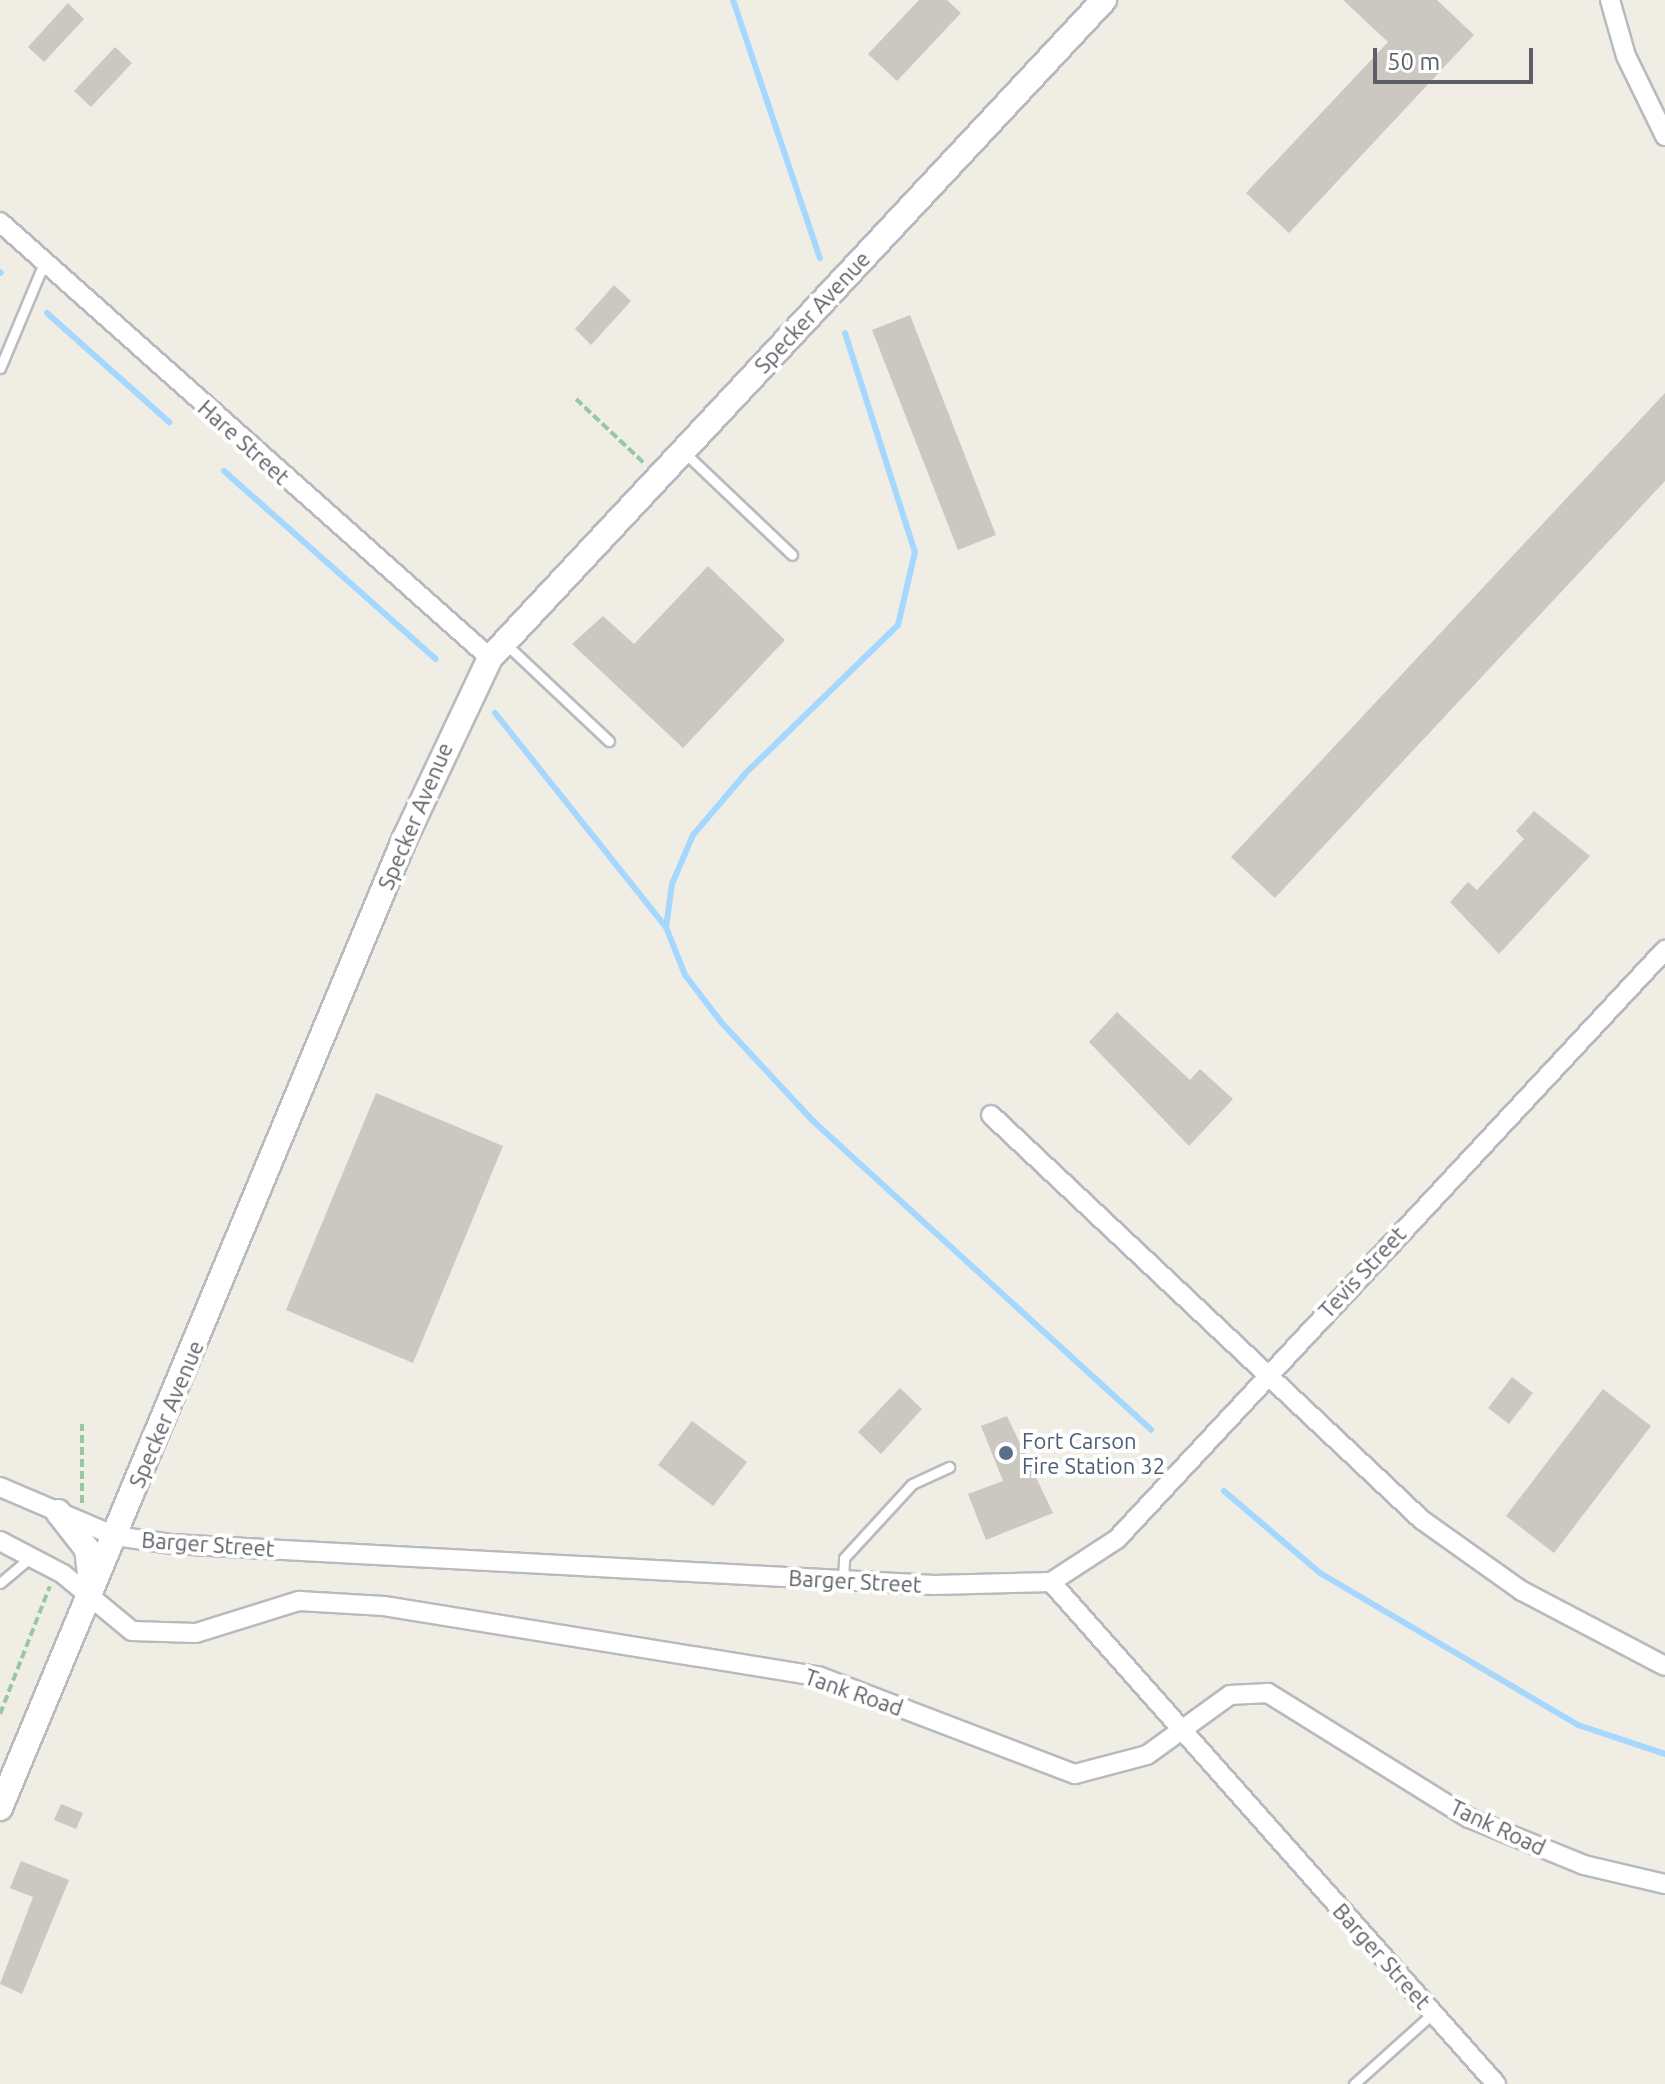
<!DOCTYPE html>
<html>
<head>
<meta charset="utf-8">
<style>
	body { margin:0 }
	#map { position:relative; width:1665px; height:2084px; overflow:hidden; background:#f0ede4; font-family:Ubuntu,sans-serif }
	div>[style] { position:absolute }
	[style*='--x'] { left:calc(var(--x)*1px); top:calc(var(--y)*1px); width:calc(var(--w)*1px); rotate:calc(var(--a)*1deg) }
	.stream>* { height:6px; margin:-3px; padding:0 3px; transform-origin:3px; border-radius:3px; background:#a5d7ff }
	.building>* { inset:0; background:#cbc8c1 }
	.path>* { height:4px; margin-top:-2px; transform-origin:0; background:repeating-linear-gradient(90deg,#96c8a4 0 8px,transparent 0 12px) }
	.roads { filter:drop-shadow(2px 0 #b7babf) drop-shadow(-2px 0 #b7babf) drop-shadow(0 2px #b7babf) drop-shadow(0 -2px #b7babf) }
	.service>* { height:9px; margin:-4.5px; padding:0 4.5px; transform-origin:4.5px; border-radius:4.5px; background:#fff }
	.minor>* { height:18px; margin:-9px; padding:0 9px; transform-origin:9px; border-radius:9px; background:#fff }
	.tertiary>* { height:24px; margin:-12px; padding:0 12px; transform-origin:12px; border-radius:12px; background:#fff }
	.dots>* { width:22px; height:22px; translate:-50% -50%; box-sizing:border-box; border:4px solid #fff; border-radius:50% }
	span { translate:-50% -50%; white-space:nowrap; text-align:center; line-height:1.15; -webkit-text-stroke:8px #fff; paint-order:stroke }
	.street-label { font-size:22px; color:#5c6066 }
	.service-label { font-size:22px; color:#4e5e75 }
	.left { translate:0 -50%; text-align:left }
	.scale { position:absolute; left:1373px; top:48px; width:160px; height:36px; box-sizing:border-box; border:4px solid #5c6066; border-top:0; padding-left:10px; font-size:24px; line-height:28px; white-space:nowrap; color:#5c6066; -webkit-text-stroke:6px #fff; paint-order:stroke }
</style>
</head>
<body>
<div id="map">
	<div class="stream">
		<i style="--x:733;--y:0;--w:272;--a:71.4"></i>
		<i style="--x:0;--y:272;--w:1;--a:45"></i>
		<i style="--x:47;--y:313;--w:164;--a:41.8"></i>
		<i style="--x:845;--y:333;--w:230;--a:72.3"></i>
		<i style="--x:915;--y:552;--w:75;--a:103.1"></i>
		<i style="--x:898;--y:625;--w:214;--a:135.8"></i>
		<i style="--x:745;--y:774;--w:80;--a:130.4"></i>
		<i style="--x:693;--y:835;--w:53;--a:113.2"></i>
		<i style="--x:672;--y:884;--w:43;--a:97.9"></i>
		<i style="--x:666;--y:927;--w:52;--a:68.4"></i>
		<i style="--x:685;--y:975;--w:59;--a:52.5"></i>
		<i style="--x:721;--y:1022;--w:135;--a:47.1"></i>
		<i style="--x:813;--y:1121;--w:458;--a:42.4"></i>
		<i style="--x:224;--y:471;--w:283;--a:41.6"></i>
		<i style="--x:495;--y:713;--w:273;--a:51.4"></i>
		<i style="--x:1224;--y:1491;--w:126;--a:40.5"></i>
		<i style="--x:1320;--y:1573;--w:299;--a:30.5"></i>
		<i style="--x:1578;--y:1725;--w:92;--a:18.4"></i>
	</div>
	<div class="building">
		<i style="clip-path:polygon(919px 0,947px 0,961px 13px,897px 81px,868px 54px)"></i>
		<i style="clip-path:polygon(1343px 0,1437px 0,1474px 35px,1289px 233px,1246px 193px,1388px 42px)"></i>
		<i style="clip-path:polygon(68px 3px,84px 19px,44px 62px,28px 47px)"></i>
		<i style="clip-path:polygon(115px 47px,132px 63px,91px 107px,74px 91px)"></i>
		<i style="clip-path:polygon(614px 285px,631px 301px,591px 345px,575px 329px)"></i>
		<i style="clip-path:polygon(910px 315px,996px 535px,958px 550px,872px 330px)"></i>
		<i style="clip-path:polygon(1665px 393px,1665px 481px,1275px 898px,1231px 857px)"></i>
		<i style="clip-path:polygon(708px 566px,785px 640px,683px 748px,572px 644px,603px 616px,634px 644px)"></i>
		<i style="clip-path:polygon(1534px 811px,1590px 856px,1499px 954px,1450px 902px,1468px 882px,1477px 890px,1524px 839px,1516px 831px)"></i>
		<i style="clip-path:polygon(1117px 1012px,1190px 1080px,1200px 1069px,1233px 1099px,1189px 1146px,1089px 1042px)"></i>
		<i style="clip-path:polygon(376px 1093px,503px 1146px,413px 1363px,286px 1310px)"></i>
		<i style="clip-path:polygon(1512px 1377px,1533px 1393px,1509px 1424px,1488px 1408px)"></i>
		<i style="clip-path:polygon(900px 1388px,922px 1409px,881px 1454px,858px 1432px)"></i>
		<i style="clip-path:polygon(1603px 1389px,1651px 1426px,1554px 1553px,1506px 1516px)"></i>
		<i style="clip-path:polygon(1007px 1416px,1053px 1513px,986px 1540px,968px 1494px,1003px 1481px,981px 1426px)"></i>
		<i style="clip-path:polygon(692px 1421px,747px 1462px,713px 1506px,658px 1465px)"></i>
		<i style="clip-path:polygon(61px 1804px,83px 1813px,76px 1829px,54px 1820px)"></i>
		<i style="clip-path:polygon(21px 1861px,69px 1880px,22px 1994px,0 1984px,33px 1897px,10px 1888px)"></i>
	</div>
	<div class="path">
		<i style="--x:576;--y:399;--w:93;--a:43.3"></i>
		<i style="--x:82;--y:1503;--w:79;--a:-90"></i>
		<i style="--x:0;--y:1714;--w:137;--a:-68.7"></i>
	</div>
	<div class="roads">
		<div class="service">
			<i style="--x:0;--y:368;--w:114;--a:-67.3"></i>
			<i style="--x:684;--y:452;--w:149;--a:43.6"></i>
			<i style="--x:507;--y:645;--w:140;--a:43.3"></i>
			<i style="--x:843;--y:1580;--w:22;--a:-87"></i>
			<i style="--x:844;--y:1558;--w:100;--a:-47.4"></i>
			<i style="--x:912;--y:1484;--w:41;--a:-24.7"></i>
			<i style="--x:0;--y:1583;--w:40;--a:-40"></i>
			<i style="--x:1354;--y:2084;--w:106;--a:-41.9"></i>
		</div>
		<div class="minor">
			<i style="--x:1610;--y:0;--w:58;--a:74.1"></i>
			<i style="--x:1626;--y:56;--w:89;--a:64"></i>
			<i style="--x:0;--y:222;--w:656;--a:41.66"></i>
			<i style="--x:991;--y:1115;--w:591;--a:43.22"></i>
			<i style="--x:1422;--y:1520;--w:123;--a:35.4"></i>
			<i style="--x:1522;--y:1591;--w:161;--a:27.7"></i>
			<i style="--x:0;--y:1487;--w:125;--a:23.1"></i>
			<i style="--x:115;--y:1536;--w:58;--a:8"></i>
			<i style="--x:172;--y:1544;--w:763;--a:3.08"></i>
			<i style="--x:934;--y:1585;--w:117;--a:-1.5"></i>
			<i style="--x:1051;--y:1582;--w:671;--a:48.44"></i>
			<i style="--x:0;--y:1541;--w:71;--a:27.6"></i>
			<i style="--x:63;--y:1574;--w:89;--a:39.6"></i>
			<i style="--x:132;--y:1631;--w:64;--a:1.8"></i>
			<i style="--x:196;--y:1633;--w:108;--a:-17.3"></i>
			<i style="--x:299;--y:1601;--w:85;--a:3.4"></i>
			<i style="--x:384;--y:1606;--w:440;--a:9.2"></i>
			<i style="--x:818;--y:1676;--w:275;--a:20.9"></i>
			<i style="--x:1075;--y:1774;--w:74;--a:-14.8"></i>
			<i style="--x:1147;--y:1755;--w:102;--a:-35.9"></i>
			<i style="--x:1230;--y:1695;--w:38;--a:-3"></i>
			<i style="--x:1268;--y:1693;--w:237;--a:31.9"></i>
			<i style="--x:1469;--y:1818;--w:124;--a:22.2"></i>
			<i style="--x:1584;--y:1865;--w:83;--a:13.2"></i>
			<i style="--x:1051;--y:1582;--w:79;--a:-33.1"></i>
			<i style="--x:1117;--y:1539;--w:805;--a:-47.07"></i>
		</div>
		<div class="tertiary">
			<i style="--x:58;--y:1512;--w:47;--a:51.9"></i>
			<i style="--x:87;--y:1549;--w:38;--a:83"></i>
			<i style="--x:0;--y:1808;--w:1051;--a:-67.34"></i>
			<i style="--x:405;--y:838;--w:199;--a:-64.7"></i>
			<i style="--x:490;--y:658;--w:900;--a:-46.98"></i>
		</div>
	</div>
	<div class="dots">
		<i style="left:1006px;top:1453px;background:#5c6f8a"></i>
	</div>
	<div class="street-label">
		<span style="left:812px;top:312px;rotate:-47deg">Specker Avenue</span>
		<span style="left:244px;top:442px;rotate:42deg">Hare Street</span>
		<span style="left:415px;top:816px;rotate:-67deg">Specker Avenue</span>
		<span style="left:1362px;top:1272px;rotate:-47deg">Tevis Street</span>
		<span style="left:166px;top:1414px;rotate:-67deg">Specker Avenue</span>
		<span style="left:208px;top:1544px;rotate:4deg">Barger Street</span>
		<span style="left:855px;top:1581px;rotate:3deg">Barger Street</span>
		<span style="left:854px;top:1692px;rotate:19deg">Tank Road</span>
		<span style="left:1498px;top:1827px;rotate:25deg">Tank Road</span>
		<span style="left:1382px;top:1956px;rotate:48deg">Barger Street</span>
	</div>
	<div class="service-label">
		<span class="left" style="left:1022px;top:1453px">Fort Carson<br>Fire Station 32</span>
	</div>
	<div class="scale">50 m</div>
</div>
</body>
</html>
